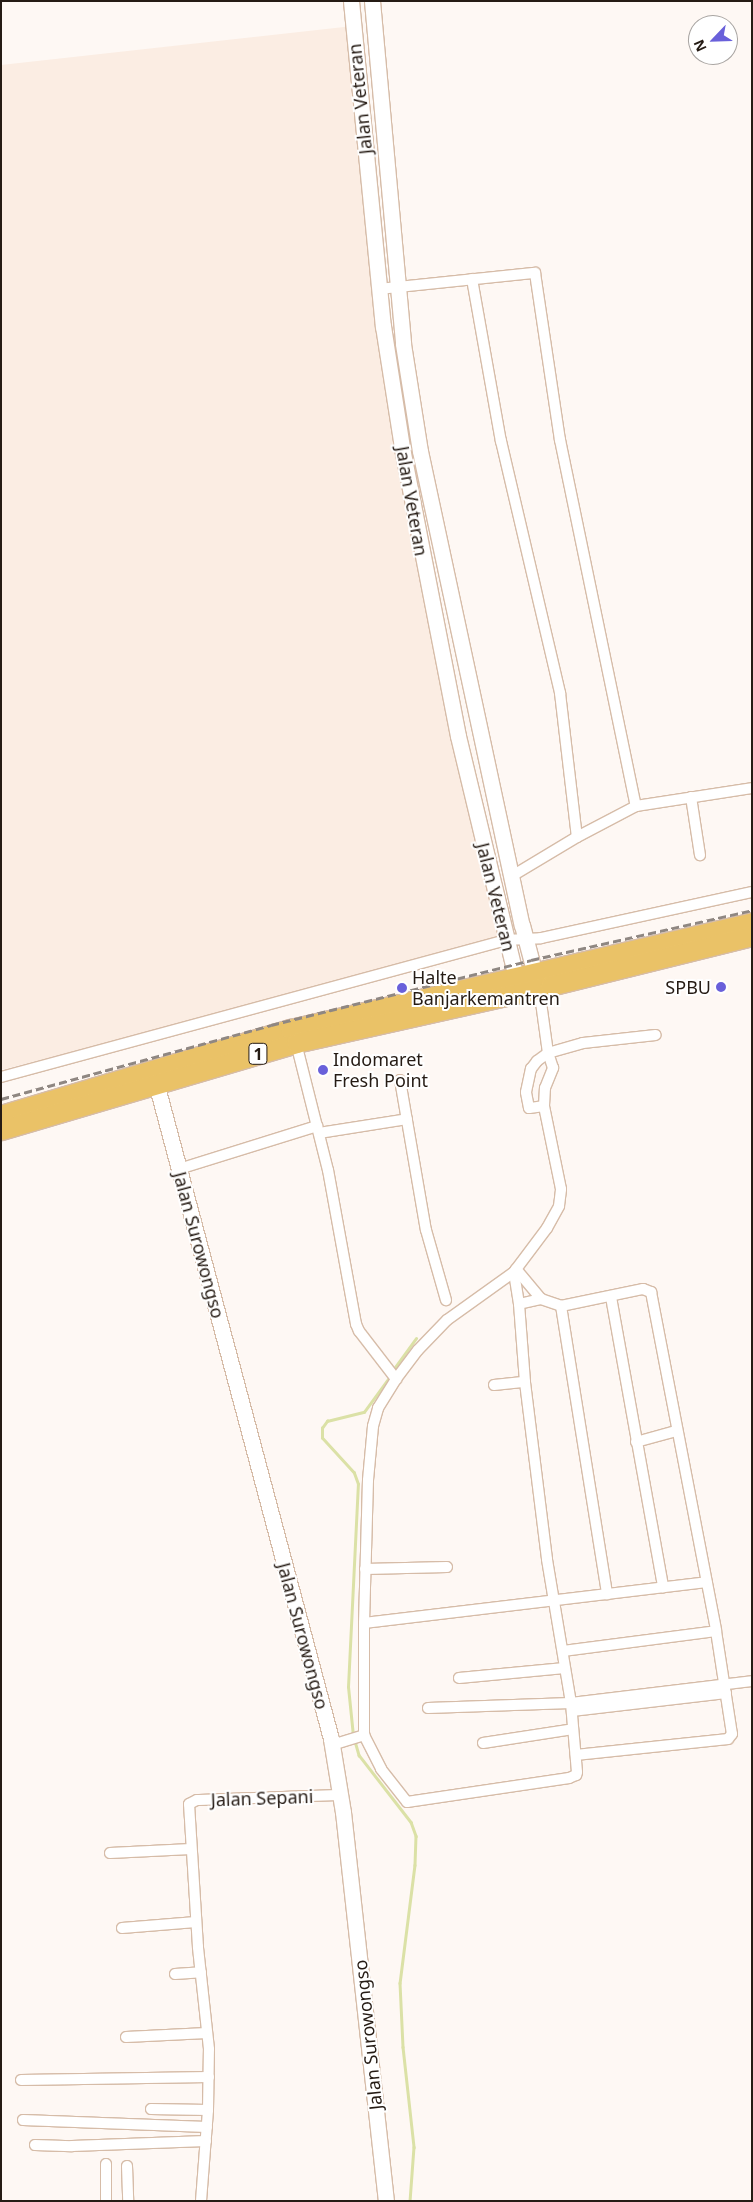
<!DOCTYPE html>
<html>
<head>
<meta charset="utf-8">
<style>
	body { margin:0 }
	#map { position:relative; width:753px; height:2202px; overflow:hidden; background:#fef8f4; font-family:"Noto Sans",sans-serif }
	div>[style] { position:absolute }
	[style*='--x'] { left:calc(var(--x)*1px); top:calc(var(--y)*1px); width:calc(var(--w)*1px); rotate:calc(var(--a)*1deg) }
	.built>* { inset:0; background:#fbede3 }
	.stream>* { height:2.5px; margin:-1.25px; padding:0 1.25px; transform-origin:1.25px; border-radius:1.25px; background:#dbe1a6 }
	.roads { filter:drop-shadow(1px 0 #d6bca8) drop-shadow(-1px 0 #d6bca8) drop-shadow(0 1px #d6bca8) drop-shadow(0 -1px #d6bca8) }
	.street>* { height:10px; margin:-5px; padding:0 5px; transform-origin:5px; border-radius:5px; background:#fff }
	.secondary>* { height:15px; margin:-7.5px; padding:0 7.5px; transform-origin:7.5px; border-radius:7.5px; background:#fff }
	.highway>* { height:19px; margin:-9.5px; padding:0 9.5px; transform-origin:9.5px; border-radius:9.5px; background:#eac267 }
	.rail>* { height:2.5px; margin-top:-1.25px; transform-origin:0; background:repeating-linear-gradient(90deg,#8f8782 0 8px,transparent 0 12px) }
	.dots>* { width:14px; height:14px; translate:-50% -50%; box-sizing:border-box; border:2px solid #fff; border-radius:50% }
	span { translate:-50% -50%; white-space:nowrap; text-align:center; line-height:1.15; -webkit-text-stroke:4px #fff; paint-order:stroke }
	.shield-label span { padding:1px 4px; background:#fff; border:1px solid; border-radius:4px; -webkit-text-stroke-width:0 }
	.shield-label { font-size:16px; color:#251b14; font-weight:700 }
	.street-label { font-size:18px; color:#251b14 }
	.poi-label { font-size:18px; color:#251b14 }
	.left { translate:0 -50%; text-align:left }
	.right { translate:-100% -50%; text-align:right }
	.frame { position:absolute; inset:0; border:2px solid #251b14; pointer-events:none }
	.north { position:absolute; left:688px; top:15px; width:50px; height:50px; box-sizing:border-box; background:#fff; border:1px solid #a8a4a1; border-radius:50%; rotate:246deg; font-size:14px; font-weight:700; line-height:20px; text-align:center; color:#251b14 }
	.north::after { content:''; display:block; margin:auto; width:18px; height:22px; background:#6960da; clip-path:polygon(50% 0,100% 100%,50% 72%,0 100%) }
</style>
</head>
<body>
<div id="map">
	<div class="built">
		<i style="clip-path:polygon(353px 26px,403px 453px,506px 940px,1px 1070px,1px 65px)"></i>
	</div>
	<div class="stream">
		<i style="--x:393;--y:1370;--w:39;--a:-54"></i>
		<i style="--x:353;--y:1736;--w:49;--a:-95.8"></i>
		<i style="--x:348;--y:1687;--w:203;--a:-87.2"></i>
		<i style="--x:358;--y:1484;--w:12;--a:-110"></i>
		<i style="--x:354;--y:1473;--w:47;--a:-132.4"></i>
		<i style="--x:322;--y:1438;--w:10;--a:-90"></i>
		<i style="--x:322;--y:1428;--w:9;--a:-54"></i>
		<i style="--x:327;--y:1421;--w:38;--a:-14"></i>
		<i style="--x:364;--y:1412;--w:46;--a:-53.9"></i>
		<i style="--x:355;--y:1741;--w:15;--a:74"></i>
		<i style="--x:359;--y:1755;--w:85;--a:52.2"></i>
		<i style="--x:411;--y:1822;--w:15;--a:70"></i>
		<i style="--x:416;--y:1836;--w:29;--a:92"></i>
		<i style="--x:415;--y:1865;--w:119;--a:97.2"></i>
		<i style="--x:400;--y:1983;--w:64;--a:87.3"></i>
		<i style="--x:403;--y:2047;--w:101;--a:83.7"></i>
		<i style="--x:414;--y:2147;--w:54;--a:94.2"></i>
	</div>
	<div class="roads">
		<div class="street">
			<i style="--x:472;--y:279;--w:165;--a:79.9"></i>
			<i style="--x:501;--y:441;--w:259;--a:76.8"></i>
			<i style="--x:560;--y:693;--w:145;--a:83.3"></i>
			<i style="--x:379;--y:289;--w:157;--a:-5.9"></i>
			<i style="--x:535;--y:273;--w:169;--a:81.5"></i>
			<i style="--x:560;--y:440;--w:374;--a:78.3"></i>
			<i style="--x:691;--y:797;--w:59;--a:81.2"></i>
			<i style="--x:512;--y:876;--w:76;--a:-31"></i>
			<i style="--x:577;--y:837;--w:67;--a:-27.7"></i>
			<i style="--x:636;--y:806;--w:117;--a:-8.8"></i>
			<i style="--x:296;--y:1043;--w:131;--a:75.9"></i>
			<i style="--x:328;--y:1170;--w:157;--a:79.7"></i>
			<i style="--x:356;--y:1324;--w:8;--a:67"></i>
			<i style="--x:359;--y:1331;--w:61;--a:52.4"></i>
			<i style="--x:1;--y:1077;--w:523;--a:-15.18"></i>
			<i style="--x:506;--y:940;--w:35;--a:-3"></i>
			<i style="--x:541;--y:938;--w:216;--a:-12.3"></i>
			<i style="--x:400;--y:1080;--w:152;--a:80.2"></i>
			<i style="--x:426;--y:1230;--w:73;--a:74.1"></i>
			<i style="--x:544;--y:1106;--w:15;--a:172"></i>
			<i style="--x:529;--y:1108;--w:16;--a:-101"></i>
			<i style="--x:526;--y:1092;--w:24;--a:-78"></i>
			<i style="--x:531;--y:1069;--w:10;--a:-53"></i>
			<i style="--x:537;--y:1061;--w:14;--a:-36"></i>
			<i style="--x:548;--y:1053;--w:36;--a:-16"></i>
			<i style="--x:583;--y:1043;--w:73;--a:-6.3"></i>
			<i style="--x:319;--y:1133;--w:89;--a:-9"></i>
			<i style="--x:179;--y:1169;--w:145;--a:-17.3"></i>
			<i style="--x:516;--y:1269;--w:39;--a:50"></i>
			<i style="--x:611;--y:1297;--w:295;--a:79.8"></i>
			<i style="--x:519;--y:1304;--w:23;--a:-13"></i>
			<i style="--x:541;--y:1299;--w:21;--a:19"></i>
			<i style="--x:561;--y:1306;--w:84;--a:-11.7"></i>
			<i style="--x:643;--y:1289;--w:9;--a:21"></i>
			<i style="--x:651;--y:1292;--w:345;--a:79.1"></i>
			<i style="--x:716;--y:1631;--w:104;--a:81.2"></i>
			<i style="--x:732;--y:1734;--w:6;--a:129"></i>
			<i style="--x:728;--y:1739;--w:153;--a:174"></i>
			<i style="--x:561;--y:1306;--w:292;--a:80.9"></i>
			<i style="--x:494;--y:1385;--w:31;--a:-6"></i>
			<i style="--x:636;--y:1442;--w:41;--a:-15.4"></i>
			<i style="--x:365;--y:1569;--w:82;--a:-1.4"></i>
			<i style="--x:364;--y:1623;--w:345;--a:-6.8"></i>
			<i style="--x:563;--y:1651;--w:154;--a:-7.4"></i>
			<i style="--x:459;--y:1678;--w:106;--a:-5.4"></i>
			<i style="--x:428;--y:1708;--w:143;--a:-2"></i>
			<i style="--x:571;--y:1703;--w:182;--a:-6.9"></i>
			<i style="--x:572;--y:1711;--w:155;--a:-6.7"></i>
			<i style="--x:364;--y:1735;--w:38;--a:63"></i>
			<i style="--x:381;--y:1769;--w:42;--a:51.8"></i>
			<i style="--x:407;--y:1802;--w:164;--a:-8.4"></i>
			<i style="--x:569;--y:1778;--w:8;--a:-23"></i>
			<i style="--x:576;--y:1775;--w:3;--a:-72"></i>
			<i style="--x:577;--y:1772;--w:69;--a:-95"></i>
			<i style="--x:571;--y:1703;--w:146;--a:-99.5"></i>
			<i style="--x:547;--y:1559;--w:178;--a:-97.1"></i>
			<i style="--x:525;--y:1382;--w:78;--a:-94.4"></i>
			<i style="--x:519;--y:1304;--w:32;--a:-99"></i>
			<i style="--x:483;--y:1743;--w:91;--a:-8.8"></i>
			<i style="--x:332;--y:1745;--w:34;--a:-17"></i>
			<i style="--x:364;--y:1735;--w:112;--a:-90"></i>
			<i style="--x:364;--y:1623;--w:143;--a:-88.4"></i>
			<i style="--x:368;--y:1480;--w:54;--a:-84.7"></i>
			<i style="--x:373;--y:1426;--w:19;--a:-74"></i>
			<i style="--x:378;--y:1408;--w:34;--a:-58"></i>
			<i style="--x:396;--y:1379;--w:36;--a:-53"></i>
			<i style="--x:418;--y:1350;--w:42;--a:-46"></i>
			<i style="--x:447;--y:1320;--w:82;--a:-35.6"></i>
			<i style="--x:514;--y:1272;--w:55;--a:-53.1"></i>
			<i style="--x:547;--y:1228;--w:25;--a:-61"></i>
			<i style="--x:559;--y:1206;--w:17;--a:-83"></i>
			<i style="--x:561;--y:1189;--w:85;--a:-101.6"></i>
			<i style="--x:544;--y:1106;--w:18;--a:-87"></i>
			<i style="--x:545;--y:1088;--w:22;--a:-68"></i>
			<i style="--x:553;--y:1068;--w:16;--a:-108"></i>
			<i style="--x:548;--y:1053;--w:66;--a:-97.9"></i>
			<i style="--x:110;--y:1853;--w:81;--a:-2.8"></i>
			<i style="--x:122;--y:1928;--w:74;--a:-4.6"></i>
			<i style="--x:175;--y:1974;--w:26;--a:-4"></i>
			<i style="--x:126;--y:2037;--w:81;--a:-2.8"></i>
			<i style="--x:21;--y:2080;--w:188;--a:-0.9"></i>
			<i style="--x:151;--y:2109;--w:57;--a:1"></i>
			<i style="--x:23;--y:2120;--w:184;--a:2.2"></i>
			<i style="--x:35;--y:2145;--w:37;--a:2"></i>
			<i style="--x:72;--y:2146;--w:134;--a:-2.1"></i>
			<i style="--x:106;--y:2164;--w:37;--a:90"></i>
			<i style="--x:127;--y:2166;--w:35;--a:88"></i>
			<i style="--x:201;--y:2201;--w:91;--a:-85.6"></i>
			<i style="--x:208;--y:2110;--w:61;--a:-89.1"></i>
			<i style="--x:209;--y:2049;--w:103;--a:-96.2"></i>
			<i style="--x:198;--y:1947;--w:143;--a:-93.6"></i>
			<i style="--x:189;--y:1804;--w:9;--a:-27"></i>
			<i style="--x:197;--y:1800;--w:143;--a:-2"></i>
		</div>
		<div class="secondary">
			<i style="--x:351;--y:1;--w:327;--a:84.4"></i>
			<i style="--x:383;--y:326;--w:129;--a:81.1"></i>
			<i style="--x:403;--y:453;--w:288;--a:79"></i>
			<i style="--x:458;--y:736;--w:257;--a:76.5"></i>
			<i style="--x:372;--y:1;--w:344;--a:84.8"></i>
			<i style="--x:403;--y:344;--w:108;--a:81"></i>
			<i style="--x:420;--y:451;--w:485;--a:77.9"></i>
			<i style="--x:522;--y:925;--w:59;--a:75.3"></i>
			<i style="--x:156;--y:1083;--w:679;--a:75.06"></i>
			<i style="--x:331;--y:1739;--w:74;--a:80.7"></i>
			<i style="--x:343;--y:1812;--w:391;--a:83.7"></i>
		</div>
		<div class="highway">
			<i style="--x:1;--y:1115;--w:302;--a:-16.6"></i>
			<i style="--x:290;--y:1029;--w:474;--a:-13"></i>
			<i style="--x:1;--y:1130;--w:308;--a:-16.4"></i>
			<i style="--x:296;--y:1043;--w:260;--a:-12.6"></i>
			<i style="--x:550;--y:986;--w:208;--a:-13.9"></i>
		</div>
	</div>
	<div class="rail">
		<i style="--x:1;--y:1099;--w:280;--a:-15.3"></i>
		<i style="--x:271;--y:1025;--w:268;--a:-14"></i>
		<i style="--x:531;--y:960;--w:227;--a:-12.7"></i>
	</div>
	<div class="dots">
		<i style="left:721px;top:987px;background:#6960da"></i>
		<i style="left:402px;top:988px;background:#6960da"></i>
		<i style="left:323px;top:1070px;background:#6960da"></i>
	</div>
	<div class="shield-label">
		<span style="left:258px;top:1054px">1</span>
	</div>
	<div class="street-label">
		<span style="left:360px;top:99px;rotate:-96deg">Jalan Veteran</span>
		<span style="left:412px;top:501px;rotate:80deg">Jalan Veteran</span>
		<span style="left:496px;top:897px;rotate:76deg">Jalan Veteran</span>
		<span style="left:199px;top:1245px;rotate:75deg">Jalan Surowongso</span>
		<span style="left:303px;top:1636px;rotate:75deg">Jalan Surowongso</span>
		<span style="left:262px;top:1798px;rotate:-2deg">Jalan Sepani</span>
		<span style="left:368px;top:2035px;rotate:-96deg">Jalan Surowongso</span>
	</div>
	<div class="poi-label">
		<span class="left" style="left:412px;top:988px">Halte<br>Banjarkemantren</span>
		<span class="right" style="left:711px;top:987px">SPBU</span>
		<span class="left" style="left:333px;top:1070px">Indomaret<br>Fresh Point</span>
	</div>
	<div class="frame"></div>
	<div class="north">N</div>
</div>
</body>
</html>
